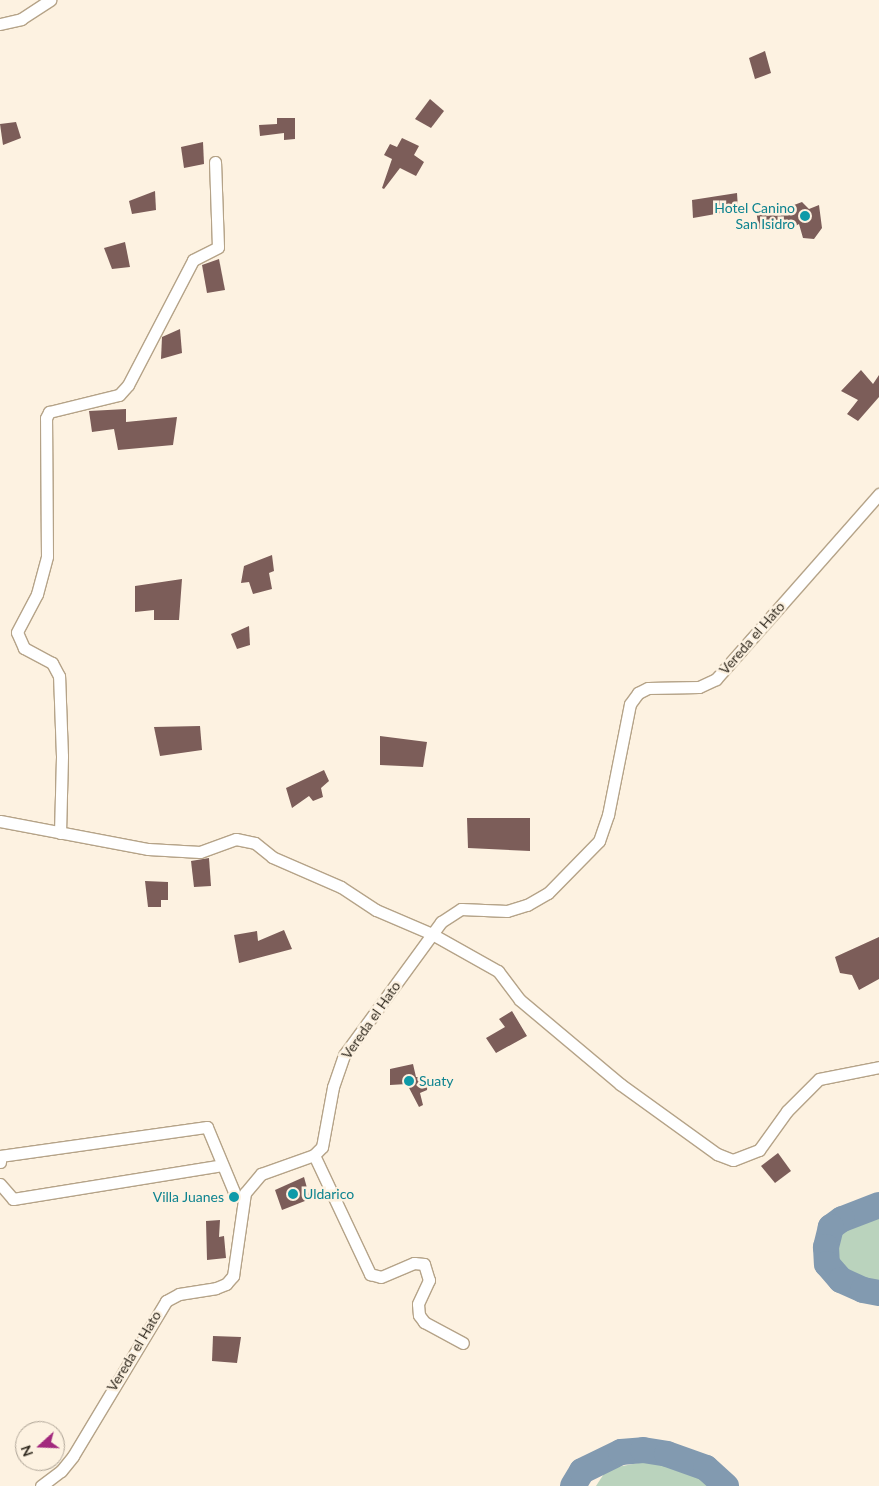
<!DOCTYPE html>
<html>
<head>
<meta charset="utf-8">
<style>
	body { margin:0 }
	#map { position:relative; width:879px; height:1486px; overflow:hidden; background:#fdf2e1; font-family:Lato,sans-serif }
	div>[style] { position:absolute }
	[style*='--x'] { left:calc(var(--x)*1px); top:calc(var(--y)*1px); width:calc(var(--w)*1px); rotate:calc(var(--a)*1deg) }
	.green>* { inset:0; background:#bad3bd }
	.river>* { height:26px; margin:-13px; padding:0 13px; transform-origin:13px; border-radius:13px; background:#829ab0 }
	.building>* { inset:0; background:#7c5d59 }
	.roads { filter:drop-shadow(1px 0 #b5a388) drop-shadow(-1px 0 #b5a388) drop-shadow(0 1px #b5a388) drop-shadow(0 -1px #b5a388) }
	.minor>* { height:11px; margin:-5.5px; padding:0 5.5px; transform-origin:5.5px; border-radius:5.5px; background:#fff }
	.dots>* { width:14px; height:14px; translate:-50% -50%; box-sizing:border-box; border:2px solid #fdf2e1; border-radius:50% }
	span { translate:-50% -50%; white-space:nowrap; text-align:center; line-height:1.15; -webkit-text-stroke:5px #fdf2e1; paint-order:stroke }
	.culture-label { font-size:14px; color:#0d838f }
	.right { translate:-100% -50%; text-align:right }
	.left { translate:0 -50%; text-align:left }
	.street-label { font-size:14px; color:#342d22 }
	.north { position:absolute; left:15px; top:1421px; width:50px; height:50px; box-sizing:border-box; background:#fdf2e1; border:1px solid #ada395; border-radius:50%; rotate:250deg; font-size:14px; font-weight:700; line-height:20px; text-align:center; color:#342d22 }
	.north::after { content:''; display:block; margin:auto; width:18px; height:22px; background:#a2287d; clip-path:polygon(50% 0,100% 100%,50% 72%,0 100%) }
</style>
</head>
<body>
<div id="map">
	<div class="green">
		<i style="clip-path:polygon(879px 1202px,879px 1299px,872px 1284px,842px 1275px,821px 1256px,818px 1236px)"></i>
		<i style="clip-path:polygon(659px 1459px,702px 1472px,713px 1486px,596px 1486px,607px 1469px)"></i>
	</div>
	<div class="river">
		<i style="--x:879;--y:1205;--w:40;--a:159"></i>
		<i style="--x:842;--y:1219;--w:14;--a:144"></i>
		<i style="--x:831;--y:1227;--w:21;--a:104"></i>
		<i style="--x:826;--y:1247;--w:17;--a:87"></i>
		<i style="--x:827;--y:1264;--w:21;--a:49"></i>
		<i style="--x:841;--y:1280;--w:24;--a:24"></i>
		<i style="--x:863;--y:1290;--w:16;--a:11"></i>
		<i style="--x:573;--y:1486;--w:17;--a:-59"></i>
		<i style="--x:582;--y:1471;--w:43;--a:-26"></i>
		<i style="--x:621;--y:1452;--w:22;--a:-5"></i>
		<i style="--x:643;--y:1450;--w:24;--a:9"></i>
		<i style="--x:667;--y:1454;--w:41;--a:19.7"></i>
		<i style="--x:706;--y:1468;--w:27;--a:42"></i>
	</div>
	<div class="building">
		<i style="clip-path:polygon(765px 51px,771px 73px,755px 79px,749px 58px)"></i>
		<i style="clip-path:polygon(430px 99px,444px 111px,431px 128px,415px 119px)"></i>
		<i style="clip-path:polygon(277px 118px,295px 118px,295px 139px,284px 140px,284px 133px,260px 136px,259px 125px,277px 124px)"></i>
		<i style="clip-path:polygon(16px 122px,21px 138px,3px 145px,0 124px)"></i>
		<i style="clip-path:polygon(402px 138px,419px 146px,414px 155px,424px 162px,416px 176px,400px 168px,384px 189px,382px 188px,392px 159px,384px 155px,390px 144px,397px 147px)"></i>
		<i style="clip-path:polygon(203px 142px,204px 164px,184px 168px,181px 147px)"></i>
		<i style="clip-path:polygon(155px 191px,156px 210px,132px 214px,129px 201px)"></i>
		<i style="clip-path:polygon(737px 193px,738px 210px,693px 218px,692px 200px)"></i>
		<i style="clip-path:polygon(802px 202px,809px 209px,819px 205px,822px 228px,814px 239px,803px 238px,799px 224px,792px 228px,791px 223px,759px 229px,756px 210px,770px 209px,770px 214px)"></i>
		<i style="clip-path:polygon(125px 242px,130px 267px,112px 269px,104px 248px)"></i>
		<i style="clip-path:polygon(219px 259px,225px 290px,207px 293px,202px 265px)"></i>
		<i style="clip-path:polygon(180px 329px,182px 353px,161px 359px,162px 337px)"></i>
		<i style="clip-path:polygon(861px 370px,873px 384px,879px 375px,879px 397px,858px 421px,847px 414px,858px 400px,841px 391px)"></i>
		<i style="clip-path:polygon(126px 409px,126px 422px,177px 417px,173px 445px,118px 450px,114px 429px,92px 432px,89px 411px)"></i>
		<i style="clip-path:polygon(272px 555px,274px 571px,269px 573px,272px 589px,253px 594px,249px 582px,241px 583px,244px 566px)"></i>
		<i style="clip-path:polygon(182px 579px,179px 620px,154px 620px,154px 610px,135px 612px,135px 586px)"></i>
		<i style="clip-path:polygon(249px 626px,250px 645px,237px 649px,231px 634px)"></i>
		<i style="clip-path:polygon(200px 726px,202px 750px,160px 756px,154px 727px)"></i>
		<i style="clip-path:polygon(380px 736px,427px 742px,423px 767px,380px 765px)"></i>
		<i style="clip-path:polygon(324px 770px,329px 781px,321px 788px,323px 797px,313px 801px,309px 796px,292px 808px,286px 788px)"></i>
		<i style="clip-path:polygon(467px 818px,530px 818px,530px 851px,468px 848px)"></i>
		<i style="clip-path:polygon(209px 858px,211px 886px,194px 887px,191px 861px)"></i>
		<i style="clip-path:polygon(145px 881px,168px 882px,168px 900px,161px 900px,161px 907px,148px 907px)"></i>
		<i style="clip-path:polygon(284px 930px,292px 949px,239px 963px,234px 935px,257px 931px,258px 941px)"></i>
		<i style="clip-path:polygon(879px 937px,879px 979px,859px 990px,852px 975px,840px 973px,835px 957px)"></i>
		<i style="clip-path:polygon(512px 1011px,527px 1036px,496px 1053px,486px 1038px,505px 1027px,499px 1019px)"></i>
		<i style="clip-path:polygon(413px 1064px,416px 1077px,428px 1077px,427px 1090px,420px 1093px,423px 1105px,419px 1107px,407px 1084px,390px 1085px,390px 1069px)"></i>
		<i style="clip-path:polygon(778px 1153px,791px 1171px,775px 1183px,761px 1166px)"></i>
		<i style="clip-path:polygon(304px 1177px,310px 1199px,282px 1210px,275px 1190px)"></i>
		<i style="clip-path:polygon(220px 1220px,219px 1237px,224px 1236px,226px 1258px,207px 1260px,206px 1221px)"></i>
		<i style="clip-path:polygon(213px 1336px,241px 1337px,237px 1363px,212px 1361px)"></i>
	</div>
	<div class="roads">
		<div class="minor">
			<i style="--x:0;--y:24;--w:22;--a:-13"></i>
			<i style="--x:21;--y:19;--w:35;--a:-33"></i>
			<i style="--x:0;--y:821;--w:151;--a:10.7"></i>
			<i style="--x:148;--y:849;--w:52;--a:3.3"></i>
			<i style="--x:200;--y:852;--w:38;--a:-20"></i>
			<i style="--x:236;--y:839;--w:19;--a:12"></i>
			<i style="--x:255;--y:843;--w:22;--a:39"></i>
			<i style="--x:272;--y:857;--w:75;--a:23.5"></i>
			<i style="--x:341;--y:887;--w:42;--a:33.3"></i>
			<i style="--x:376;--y:910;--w:61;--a:23.2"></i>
			<i style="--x:432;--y:934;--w:76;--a:29.3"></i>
			<i style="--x:498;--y:971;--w:36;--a:53"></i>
			<i style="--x:520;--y:1000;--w:131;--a:40"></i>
			<i style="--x:620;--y:1084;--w:120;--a:35.8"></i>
			<i style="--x:717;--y:1154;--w:17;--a:21"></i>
			<i style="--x:733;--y:1160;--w:28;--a:-21"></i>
			<i style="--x:759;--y:1150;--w:48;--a:-54.3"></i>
			<i style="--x:787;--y:1111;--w:45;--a:-45"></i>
			<i style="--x:819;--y:1079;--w:61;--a:-11.3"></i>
			<i style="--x:60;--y:833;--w:77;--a:-88.5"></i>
			<i style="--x:62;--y:756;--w:80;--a:-92.1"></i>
			<i style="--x:59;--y:676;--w:15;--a:-118"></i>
			<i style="--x:52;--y:663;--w:32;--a:-152"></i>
			<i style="--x:24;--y:648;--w:17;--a:-114"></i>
			<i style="--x:17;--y:632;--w:43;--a:-62.2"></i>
			<i style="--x:37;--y:594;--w:39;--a:-75"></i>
			<i style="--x:47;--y:556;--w:138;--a:-90.4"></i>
			<i style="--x:46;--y:418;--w:7;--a:-63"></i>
			<i style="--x:49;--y:412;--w:72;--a:-13.7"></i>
			<i style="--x:119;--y:395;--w:13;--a:-48"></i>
			<i style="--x:128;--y:385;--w:141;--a:-62.5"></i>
			<i style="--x:193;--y:260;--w:28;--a:-27"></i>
			<i style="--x:218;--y:247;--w:85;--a:-92"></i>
			<i style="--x:314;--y:1155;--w:132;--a:64.8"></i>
			<i style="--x:370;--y:1274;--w:11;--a:15"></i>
			<i style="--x:381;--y:1277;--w:36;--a:-23"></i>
			<i style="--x:414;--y:1263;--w:10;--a:6"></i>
			<i style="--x:424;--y:1264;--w:17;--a:73"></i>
			<i style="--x:429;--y:1280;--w:26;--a:115"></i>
			<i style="--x:418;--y:1304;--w:11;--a:85"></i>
			<i style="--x:419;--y:1315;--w:9;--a:54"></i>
			<i style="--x:424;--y:1322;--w:44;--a:28.3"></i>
			<i style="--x:0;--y:1162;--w:6;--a:-90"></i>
			<i style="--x:0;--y:1156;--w:209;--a:-8"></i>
			<i style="--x:207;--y:1127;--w:70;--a:67.4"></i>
			<i style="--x:0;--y:1184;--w:20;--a:49"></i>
			<i style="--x:13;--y:1199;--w:212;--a:-9.2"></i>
			<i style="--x:41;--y:1486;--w:25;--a:-37"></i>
			<i style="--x:61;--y:1471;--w:19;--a:-51"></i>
			<i style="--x:73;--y:1456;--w:181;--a:-59"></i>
			<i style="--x:166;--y:1301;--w:15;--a:-28"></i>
			<i style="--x:179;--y:1294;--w:37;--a:-9"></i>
			<i style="--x:216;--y:1288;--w:11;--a:-22"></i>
			<i style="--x:226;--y:1284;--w:11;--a:-49"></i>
			<i style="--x:233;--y:1276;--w:84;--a:-81.8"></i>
			<i style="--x:245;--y:1193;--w:25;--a:-50"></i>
			<i style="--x:261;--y:1174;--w:56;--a:-19.7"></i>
			<i style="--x:314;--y:1155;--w:11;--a:-45"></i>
			<i style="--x:322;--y:1147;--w:61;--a:-79.6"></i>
			<i style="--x:333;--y:1087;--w:34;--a:-71"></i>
			<i style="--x:344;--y:1055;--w:165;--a:-53.9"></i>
			<i style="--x:441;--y:922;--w:24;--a:-33"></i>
			<i style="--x:461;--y:909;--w:46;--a:2.5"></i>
			<i style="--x:507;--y:911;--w:21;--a:-17"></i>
			<i style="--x:527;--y:905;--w:24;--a:-30"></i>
			<i style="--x:548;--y:893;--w:73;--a:-45.6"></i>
			<i style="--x:599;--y:841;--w:28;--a:-71"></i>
			<i style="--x:608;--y:815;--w:113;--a:-78.8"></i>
			<i style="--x:630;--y:704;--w:14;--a:-54"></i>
			<i style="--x:638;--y:693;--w:11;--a:-27"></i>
			<i style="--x:648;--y:688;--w:51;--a:-1.1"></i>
			<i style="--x:699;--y:687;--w:19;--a:-25"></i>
			<i style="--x:716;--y:679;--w:247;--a:-48.6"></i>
		</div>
	</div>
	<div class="dots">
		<i style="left:805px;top:216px;background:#0f9aa8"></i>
		<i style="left:409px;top:1081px;background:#0f9aa8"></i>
		<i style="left:293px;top:1194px;background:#0f9aa8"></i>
		<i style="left:234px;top:1197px;background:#0f9aa8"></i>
	</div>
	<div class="culture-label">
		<span class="right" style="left:795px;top:216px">Hotel Canino<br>San Isidro</span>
		<span class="left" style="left:419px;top:1081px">Suaty</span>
		<span class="left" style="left:303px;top:1194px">Uldarico</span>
		<span class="right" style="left:224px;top:1197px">Villa Juanes</span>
	</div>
	<div class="street-label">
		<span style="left:752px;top:638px;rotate:-49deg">Vereda el Hato</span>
		<span style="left:371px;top:1020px;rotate:-55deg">Vereda el Hato</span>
		<span style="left:134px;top:1351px;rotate:-59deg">Vereda el Hato</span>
	</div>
	<div class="north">N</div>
</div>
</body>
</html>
